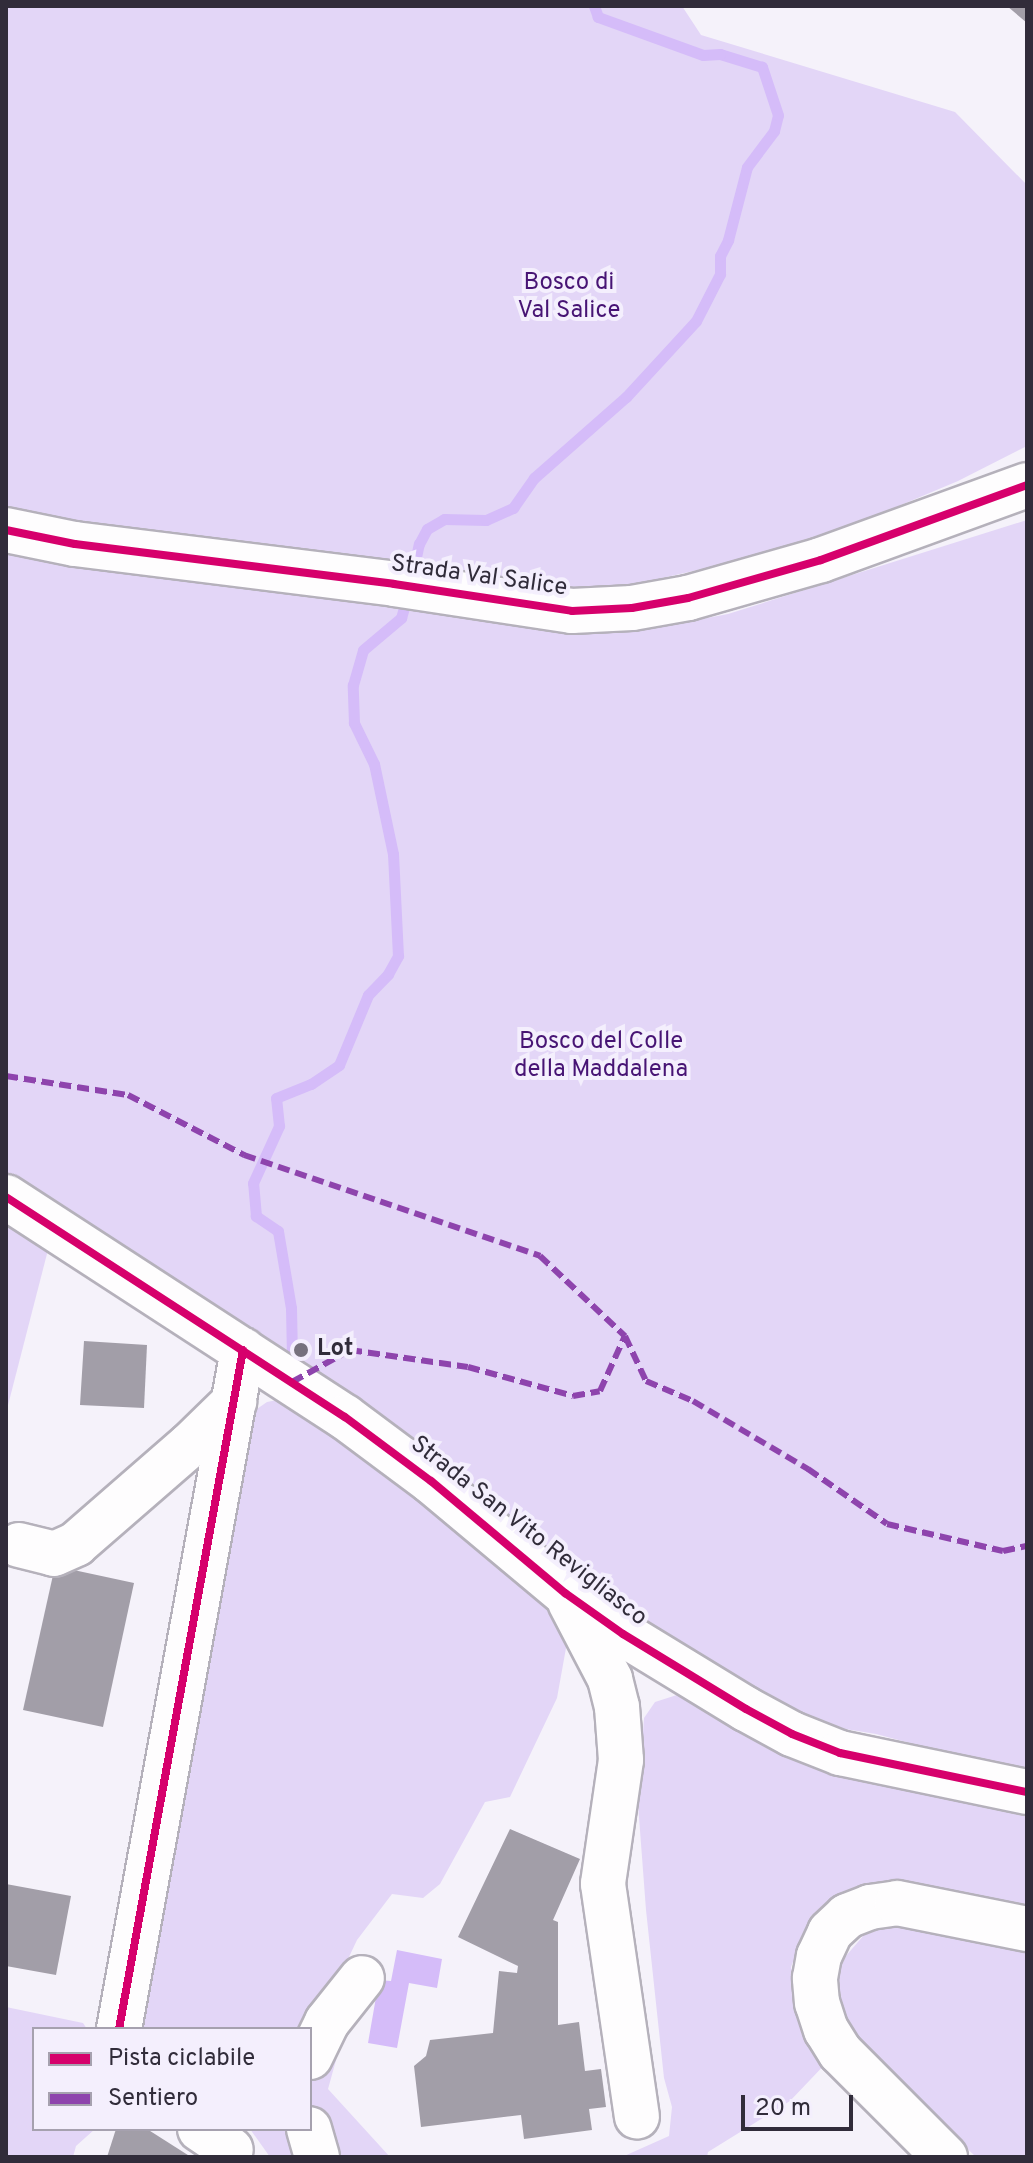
<!DOCTYPE html>
<html>
<head>
<meta charset="utf-8">
<style>
	body { margin:0 }
	#map { position:relative; width:1033px; height:2163px; overflow:hidden; background:#f5f2fa; font-family:Overpass,sans-serif }
	div>[style] { position:absolute }
	[style*='--x'] { left:calc(var(--x)*1px); top:calc(var(--y)*1px); width:calc(var(--w)*1px); rotate:calc(var(--a)*1deg) }
	.green>* { inset:0; background:#e3d6f7 }
	.water>* { inset:0; background:#d5bcf9 }
	.stream>* { height:11px; margin:-5.5px; padding:0 5.5px; transform-origin:5.5px; border-radius:5.5px; background:#d5bcf9 }
	.building>* { inset:0; background:#a29ea8 }
	.roads { filter:drop-shadow(2px 0 #b5b1bb) drop-shadow(-2px 0 #b5b1bb) drop-shadow(0 2px #b5b1bb) drop-shadow(0 -2px #b5b1bb) }
	.minor>* { height:44px; margin:-22px; padding:0 22px; transform-origin:22px; border-radius:22px; background:#fefdfe }
	.quiet>* { height:6px; margin-top:-3px; transform-origin:0; background:repeating-linear-gradient(90deg,#8e44ad 0 12px,transparent 0 18px) }
	.cycleway>* { height:8px; margin:-4px; padding:0 4px; transform-origin:4px; border-radius:4px; background:#d6006c }
	.dots>* { width:22px; height:22px; translate:-50% -50%; box-sizing:border-box; border:4px solid #f4effd; border-radius:50% }
	span { translate:-50% -50%; white-space:nowrap; text-align:center; line-height:1.15; -webkit-text-stroke:8px #f4effd; paint-order:stroke }
	.park-label { font-size:24px; color:#471474 }
	.street-label { font-size:24px; color:#312c3a }
	.poi-label { font-size:24px; color:#312c3a; font-weight:700 }
	.left { translate:0 -50%; text-align:left }
	.frame { position:absolute; inset:0; border:8px solid #312c3a; pointer-events:none }
	.legend { position:absolute; left:32px; top:2027px; width:280px; height:104px; box-sizing:border-box; background:#f4effd; border:2px solid #a6a1af; margin:0; padding:10px 14px; list-style:none; font-size:24px; color:#312c3a }
	.legend li { display:flex; align-items:center; gap:16px; height:40px }
	.legend b { width:40px; border:2px solid #a6a1af }
	.scale { position:absolute; left:741px; top:2095px; width:112px; height:36px; box-sizing:border-box; border:4px solid #312c3a; border-top:0; padding-left:10px; font-size:24px; line-height:28px; white-space:nowrap; color:#312c3a; -webkit-text-stroke:6px #f4effd; paint-order:stroke }
</style>
</head>
<body>
<div id="map">
	<div class="green">
		<i style="clip-path:polygon(6px 6px,682px 6px,701px 35px,955px 112px,1027px 185px,1027px 446px,958px 481px,863px 521px,742px 560px,618px 588px,546px 591px,6px 512px)"></i>
		<i style="clip-path:polygon(1027px 520px,1027px 1768px,981px 1762px,876px 1734px,827px 1726px,771px 1703px,713px 1671px,6px 1181px,6px 554px,566px 632px,644px 630px,728px 614px)"></i>
		<i style="clip-path:polygon(6px 1220px,49px 1246px,6px 1413px)"></i>
		<i style="clip-path:polygon(287px 1398px,554px 1602px,568px 1637px,557px 1698px,510px 1797px,485px 1802px,440px 1884px,423px 1898px,392px 1894px,357px 1940px,340px 1976px,338px 2053px,328px 2089px,390px 2157px,270px 2157px,250px 2129px,310px 2129px,310px 2029px,134px 2029px,251px 1413px,267px 1402px)"></i>
		<i style="clip-path:polygon(680px 1694px,767px 1747px,834px 1770px,1027px 1817px,1027px 1907px,910px 1887px,849px 1891px,811px 1916px,791px 1967px,802px 2019px,830px 2059px,790px 2101px,708px 2152px,707px 2157px,622px 2157px,669px 2136px,672px 2107px,664px 2078px,646px 1910px,638px 1804px,644px 1718px,655px 1702px)"></i>
		<i style="clip-path:polygon(898px 1923px,1027px 1951px,1027px 2157px,976px 2157px,863px 2049px,840px 2019px,833px 1988px,845px 1957px,864px 1935px)"></i>
		<i style="clip-path:polygon(6px 2007px,83px 2023px,87px 2029px,34px 2029px,34px 2129px,95px 2129px,76px 2146px,73px 2157px,6px 2157px)"></i>
	</div>
	<div class="water">
		<i style="clip-path:polygon(397px 1950px,442px 1959px,437px 1988px,409px 1983px,397px 2048px,368px 2043px,379px 1980px,391px 1981px)"></i>
	</div>
	<div class="stream">
		<i style="--x:412;--y:576;--w:33;--a:-78"></i>
		<i style="--x:419;--y:544;--w:17;--a:-62"></i>
		<i style="--x:427;--y:529;--w:20;--a:-30"></i>
		<i style="--x:444;--y:519;--w:42;--a:1.4"></i>
		<i style="--x:486;--y:520;--w:30;--a:-24"></i>
		<i style="--x:513;--y:508;--w:37;--a:-55"></i>
		<i style="--x:534;--y:478;--w:123;--a:-41.4"></i>
		<i style="--x:626;--y:397;--w:103;--a:-47.4"></i>
		<i style="--x:696;--y:321;--w:53;--a:-62.9"></i>
		<i style="--x:720;--y:274;--w:18;--a:-90"></i>
		<i style="--x:720;--y:256;--w:18;--a:-63"></i>
		<i style="--x:728;--y:240;--w:75;--a:-75.4"></i>
		<i style="--x:747;--y:167;--w:45;--a:-53.1"></i>
		<i style="--x:774;--y:131;--w:16;--a:-76"></i>
		<i style="--x:778;--y:115;--w:51;--a:-108.4"></i>
		<i style="--x:762;--y:67;--w:44;--a:-162.8"></i>
		<i style="--x:720;--y:54;--w:17;--a:177"></i>
		<i style="--x:703;--y:55;--w:112;--a:-160.1"></i>
		<i style="--x:598;--y:17;--w:12;--a:-110"></i>
		<i style="--x:292;--y:1356;--w:48;--a:-91.2"></i>
		<i style="--x:291;--y:1308;--w:78;--a:-99.6"></i>
		<i style="--x:278;--y:1231;--w:27;--a:-146"></i>
		<i style="--x:256;--y:1216;--w:33;--a:-95"></i>
		<i style="--x:253;--y:1183;--w:63;--a:-65.5"></i>
		<i style="--x:279;--y:1126;--w:28;--a:-96"></i>
		<i style="--x:276;--y:1098;--w:38;--a:-22"></i>
		<i style="--x:311;--y:1084;--w:34;--a:-34"></i>
		<i style="--x:339;--y:1065;--w:76;--a:-67.5"></i>
		<i style="--x:368;--y:995;--w:29;--a:-46"></i>
		<i style="--x:388;--y:974;--w:21;--a:-61"></i>
		<i style="--x:398;--y:956;--w:102;--a:-92.8"></i>
		<i style="--x:393;--y:854;--w:92;--a:-101.9"></i>
		<i style="--x:374;--y:764;--w:46;--a:-116"></i>
		<i style="--x:354;--y:723;--w:38;--a:-92"></i>
		<i style="--x:353;--y:685;--w:36;--a:-74"></i>
		<i style="--x:363;--y:650;--w:50;--a:-40.1"></i>
		<i style="--x:401;--y:618;--w:26;--a:-74"></i>
	</div>
	<div class="building">
		<i style="clip-path:polygon(1007px 6px,1027px 6px,1027px 23px)"></i>
		<i style="clip-path:polygon(84px 1341px,147px 1345px,144px 1408px,80px 1405px)"></i>
		<i style="clip-path:polygon(55px 1566px,134px 1583px,103px 1727px,23px 1710px)"></i>
		<i style="clip-path:polygon(510px 1829px,580px 1859px,553px 1920px,558px 1922px,558px 2025px,579px 2022px,585px 2071px,601px 2069px,606px 2107px,589px 2109px,592px 2130px,524px 2139px,521px 2115px,421px 2127px,414px 2066px,426px 2056px,430px 2040px,493px 2033px,499px 1971px,517px 1973px,518px 1966px,458px 1937px)"></i>
		<i style="clip-path:polygon(6px 1884px,71px 1896px,56px 1975px,6px 1966px)"></i>
		<i style="clip-path:polygon(116px 2129px,147px 2129px,191px 2157px,107px 2157px)"></i>
	</div>
	<div class="roads">
		<div class="minor">
			<i style="--x:6;--y:530;--w:70;--a:11.5"></i>
			<i style="--x:75;--y:544;--w:321;--a:7.1"></i>
			<i style="--x:394;--y:584;--w:180;--a:8.6"></i>
			<i style="--x:572;--y:611;--w:60;--a:-2.9"></i>
			<i style="--x:632;--y:608;--w:57;--a:-10.1"></i>
			<i style="--x:688;--y:598;--w:138;--a:-15.9"></i>
			<i style="--x:821;--y:560;--w:219;--a:-20"></i>
			<i style="--x:6;--y:1197;--w:404;--a:33"></i>
			<i style="--x:345;--y:1417;--w:107;--a:36.7"></i>
			<i style="--x:431;--y:1481;--w:175;--a:39.9"></i>
			<i style="--x:565;--y:1593;--w:71;--a:35.3"></i>
			<i style="--x:623;--y:1634;--w:144;--a:31.4"></i>
			<i style="--x:746;--y:1709;--w:52;--a:28.5"></i>
			<i style="--x:792;--y:1734;--w:52;--a:21.6"></i>
			<i style="--x:840;--y:1753;--w:191;--a:11.8"></i>
			<i style="--x:19;--y:1545;--w:36;--a:14"></i>
			<i style="--x:54;--y:1554;--w:24;--a:-24"></i>
			<i style="--x:76;--y:1544;--w:151;--a:-41"></i>
			<i style="--x:190;--y:1445;--w:62;--a:-44.3"></i>
			<i style="--x:570;--y:1602;--w:87;--a:62.5"></i>
			<i style="--x:610;--y:1679;--w:29;--a:76"></i>
			<i style="--x:617;--y:1707;--w:53;--a:85.7"></i>
			<i style="--x:621;--y:1760;--w:125;--a:98.3"></i>
			<i style="--x:603;--y:1884;--w:235;--a:81.7"></i>
			<i style="--x:119;--y:2029;--w:690;--a:-79.65"></i>
			<i style="--x:310;--y:2057;--w:39;--a:-64"></i>
			<i style="--x:327;--y:2022;--w:56;--a:-51.5"></i>
			<i style="--x:200;--y:2129;--w:37;--a:34"></i>
			<i style="--x:309;--y:2129;--w:29;--a:74"></i>
			<i style="--x:945;--y:2157;--w:148;--a:-135"></i>
			<i style="--x:840;--y:2052;--w:26;--a:-122"></i>
			<i style="--x:826;--y:2030;--w:28;--a:-108"></i>
			<i style="--x:817;--y:2003;--w:25;--a:-95"></i>
			<i style="--x:815;--y:1978;--w:22;--a:-80"></i>
			<i style="--x:819;--y:1956;--w:26;--a:-65"></i>
			<i style="--x:830;--y:1932;--w:23;--a:-43"></i>
			<i style="--x:847;--y:1916;--w:25;--a:-21"></i>
			<i style="--x:870;--y:1907;--w:27;--a:-8"></i>
			<i style="--x:897;--y:1903;--w:133;--a:11.3"></i>
		</div>
	</div>
	<div class="quiet">
		<i style="--x:6;--y:1076;--w:123;--a:8.9"></i>
		<i style="--x:128;--y:1095;--w:131;--a:27.3"></i>
		<i style="--x:244;--y:1155;--w:313;--a:18.8"></i>
		<i style="--x:540;--y:1256;--w:117;--a:43.3"></i>
		<i style="--x:625;--y:1336;--w:50;--a:65"></i>
		<i style="--x:646;--y:1381;--w:51;--a:23.1"></i>
		<i style="--x:693;--y:1401;--w:134;--a:30.6"></i>
		<i style="--x:808;--y:1469;--w:96;--a:34.8"></i>
		<i style="--x:887;--y:1524;--w:119;--a:13.1"></i>
		<i style="--x:1003;--y:1551;--w:25;--a:-12"></i>
		<i style="--x:292;--y:1382;--w:66;--a:-28.9"></i>
		<i style="--x:350;--y:1350;--w:119;--a:8.2"></i>
		<i style="--x:468;--y:1367;--w:109;--a:15.4"></i>
		<i style="--x:573;--y:1396;--w:27;--a:-10"></i>
		<i style="--x:600;--y:1391;--w:60;--a:-65.6"></i>
	</div>
	<div class="cycleway">
		<i style="--x:6;--y:530;--w:70;--a:11.5"></i>
		<i style="--x:75;--y:544;--w:321;--a:7.1"></i>
		<i style="--x:394;--y:584;--w:180;--a:8.6"></i>
		<i style="--x:572;--y:611;--w:60;--a:-2.9"></i>
		<i style="--x:632;--y:608;--w:57;--a:-10.1"></i>
		<i style="--x:688;--y:598;--w:138;--a:-15.9"></i>
		<i style="--x:821;--y:560;--w:219;--a:-20"></i>
		<i style="--x:6;--y:1197;--w:404;--a:33"></i>
		<i style="--x:345;--y:1417;--w:107;--a:36.7"></i>
		<i style="--x:431;--y:1481;--w:175;--a:39.9"></i>
		<i style="--x:565;--y:1593;--w:71;--a:35.3"></i>
		<i style="--x:623;--y:1634;--w:144;--a:31.4"></i>
		<i style="--x:746;--y:1709;--w:52;--a:28.5"></i>
		<i style="--x:792;--y:1734;--w:52;--a:21.6"></i>
		<i style="--x:840;--y:1753;--w:191;--a:11.8"></i>
		<i style="--x:119;--y:2029;--w:690;--a:-79.65"></i>
	</div>
	<div class="dots">
		<i style="left:301px;top:1350px;background:#76717d"></i>
	</div>
	<div class="park-label">
		<span style="left:569px;top:298px">Bosco di<br>Val Salice</span>
		<span style="left:601px;top:1057px">Bosco del Colle<br>della Maddalena</span>
	</div>
	<div class="street-label">
		<span style="left:479px;top:577px;rotate:8deg">Strada Val Salice</span>
		<span style="left:528px;top:1532px;rotate:38deg">Strada San Vito Revigliasco</span>
	</div>
	<div class="poi-label">
		<span class="left" style="left:317px;top:1350px">Lot</span>
	</div>
	<div class="frame"></div>
	<ul class="legend">
	<li><b style="height:10px;background:#d6006c"></b>Pista ciclabile</li>
	<li><b style="height:10px;background:#8e44ad"></b>Sentiero</li>
	</ul>
	<div class="scale">20 m</div>
</div>
</body>
</html>
